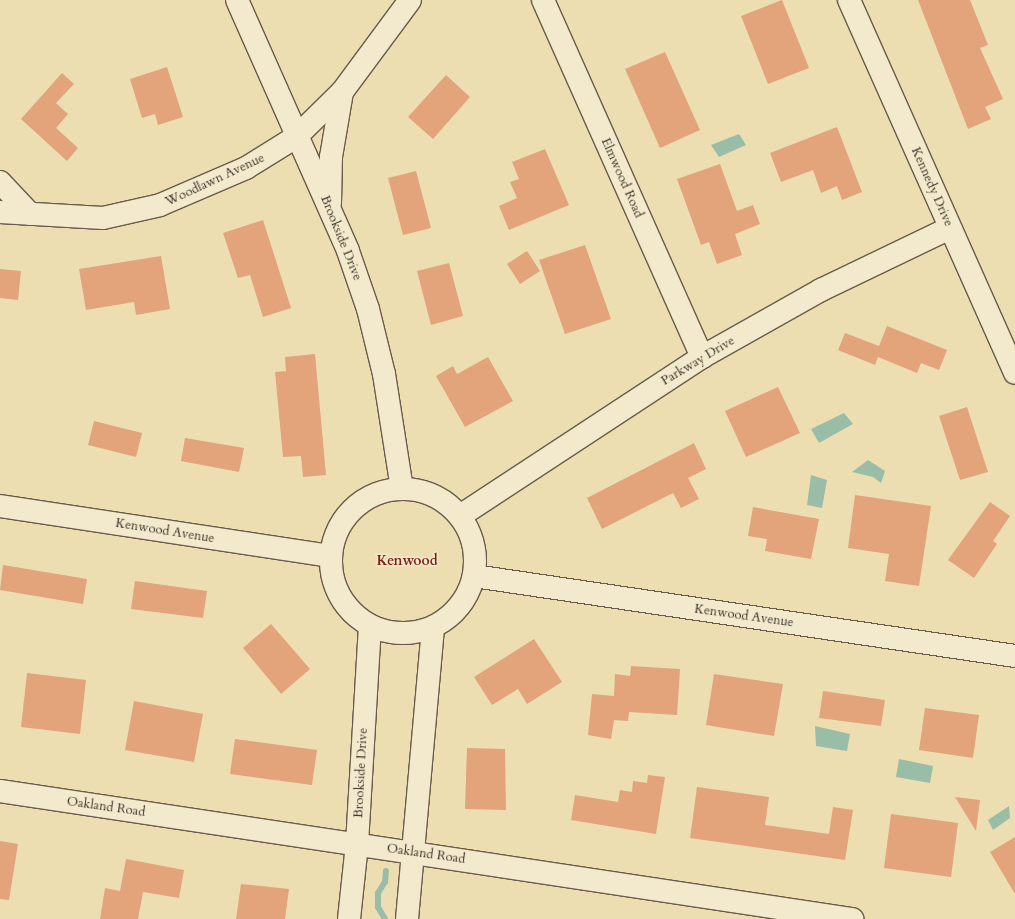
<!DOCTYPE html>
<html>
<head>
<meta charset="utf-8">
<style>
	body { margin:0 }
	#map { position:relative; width:1015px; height:919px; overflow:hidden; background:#eddeb2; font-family:Cardo,serif }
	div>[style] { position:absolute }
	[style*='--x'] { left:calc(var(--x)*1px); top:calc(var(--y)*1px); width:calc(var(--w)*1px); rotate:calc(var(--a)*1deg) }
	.water>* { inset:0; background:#9abda7 }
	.stream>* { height:6px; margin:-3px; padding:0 3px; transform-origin:3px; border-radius:3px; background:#9abda7 }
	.building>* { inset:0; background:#e3a37b }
	.roads { filter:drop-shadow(1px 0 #675c4a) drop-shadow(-1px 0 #675c4a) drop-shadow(0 1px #675c4a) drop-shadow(0 -1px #675c4a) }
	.minor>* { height:22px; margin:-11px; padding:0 11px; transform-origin:11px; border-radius:11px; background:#f3eacd }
	.minor>.ring { margin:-11px; padding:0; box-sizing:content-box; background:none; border:22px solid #f3eacd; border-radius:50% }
	span { translate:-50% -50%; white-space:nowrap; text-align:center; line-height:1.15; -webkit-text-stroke:3px #f3eacd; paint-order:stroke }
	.street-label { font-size:13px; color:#3a3128 }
	.neighbourhood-label { font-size:14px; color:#7a1f14; font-weight:700 }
</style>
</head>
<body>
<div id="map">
	<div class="water">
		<i style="clip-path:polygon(739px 134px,746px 145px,719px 157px,711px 145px)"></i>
		<i style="clip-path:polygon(844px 413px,853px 424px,819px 443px,811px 429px)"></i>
		<i style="clip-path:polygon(868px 460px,885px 471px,881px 483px,873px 477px,852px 472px)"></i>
		<i style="clip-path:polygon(811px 475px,827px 480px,822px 508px,807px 505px)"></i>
		<i style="clip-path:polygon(815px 726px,850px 734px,847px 751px,816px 746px)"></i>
		<i style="clip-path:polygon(899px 759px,933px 766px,930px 783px,896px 777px)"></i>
		<i style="clip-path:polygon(1009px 806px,1010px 818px,993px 830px,988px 820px)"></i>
	</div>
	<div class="stream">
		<i style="--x:385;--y:919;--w:14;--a:-120"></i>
		<i style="--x:378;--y:907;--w:14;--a:-90"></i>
		<i style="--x:378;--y:893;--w:13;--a:-58"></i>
		<i style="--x:385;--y:882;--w:11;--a:-85"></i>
	</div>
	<div class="building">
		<i style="clip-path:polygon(782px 0,809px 68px,768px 84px,741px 16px)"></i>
		<i style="clip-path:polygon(918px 0,970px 0,988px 45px,980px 48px,1003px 99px,985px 107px,991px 119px,968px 129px)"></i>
		<i style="clip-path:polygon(665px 52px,700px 130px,660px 148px,625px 69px)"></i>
		<i style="clip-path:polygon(167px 67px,183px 117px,158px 125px,155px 114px,142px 118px,130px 79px)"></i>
		<i style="clip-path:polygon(62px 73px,74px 84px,56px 103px,68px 114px,56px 128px,78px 148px,67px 161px,21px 119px)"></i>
		<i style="clip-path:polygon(446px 75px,470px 97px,433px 139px,408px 117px)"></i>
		<i style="clip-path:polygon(837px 127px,862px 192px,842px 200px,837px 186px,821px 193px,813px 170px,781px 182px,770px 153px)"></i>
		<i style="clip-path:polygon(545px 149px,569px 205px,509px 230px,499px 206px,517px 198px,510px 182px,519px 179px,512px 162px)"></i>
		<i style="clip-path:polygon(720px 164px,737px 211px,753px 205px,760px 224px,735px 234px,742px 255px,717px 264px,709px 242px,701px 245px,677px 179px)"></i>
		<i style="clip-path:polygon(416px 171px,431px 228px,403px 235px,388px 178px)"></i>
		<i style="clip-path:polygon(263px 220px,291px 308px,263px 317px,250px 275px,238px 278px,223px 233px)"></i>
		<i style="clip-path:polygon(585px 245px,611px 319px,565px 334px,539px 260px)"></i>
		<i style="clip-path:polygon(527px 251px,540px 271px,520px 284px,507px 264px)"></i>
		<i style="clip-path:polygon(161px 256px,170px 309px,136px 315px,134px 302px,86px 310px,79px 269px)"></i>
		<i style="clip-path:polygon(449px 263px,463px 316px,431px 325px,417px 271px)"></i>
		<i style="clip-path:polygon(0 269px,21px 271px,18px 300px,0 298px)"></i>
		<i style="clip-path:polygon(887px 326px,947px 350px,939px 370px,921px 363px,917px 373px,878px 357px,875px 365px,838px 350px,845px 333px,879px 346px)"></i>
		<i style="clip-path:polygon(315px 354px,326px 475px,303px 477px,301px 456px,283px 457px,275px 372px,286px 371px,285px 357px)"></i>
		<i style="clip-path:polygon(488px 357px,513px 401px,465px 427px,436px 376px,453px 366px,457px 374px)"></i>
		<i style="clip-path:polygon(778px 387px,800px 433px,746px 457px,725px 411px)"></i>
		<i style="clip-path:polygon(967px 407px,988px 472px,960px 480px,939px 416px)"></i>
		<i style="clip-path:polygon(94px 421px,142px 433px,136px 457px,88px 445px)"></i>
		<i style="clip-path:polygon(185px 438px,244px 448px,239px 472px,181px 461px)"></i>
		<i style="clip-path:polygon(694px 443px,706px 469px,688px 478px,699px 499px,681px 508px,673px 493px,602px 529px,587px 498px)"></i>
		<i style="clip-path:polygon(855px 495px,931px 506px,919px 586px,885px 581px,889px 554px,848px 548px)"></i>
		<i style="clip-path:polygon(990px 502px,1010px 516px,993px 541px,997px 544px,974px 578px,948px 560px)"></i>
		<i style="clip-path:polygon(753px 507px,819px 519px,811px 559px,765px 551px,767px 539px,748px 536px)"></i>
		<i style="clip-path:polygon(3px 565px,87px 579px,83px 604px,0 590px)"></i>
		<i style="clip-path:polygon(135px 581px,207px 591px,203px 618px,131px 609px)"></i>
		<i style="clip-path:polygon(271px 624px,310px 669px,281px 694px,243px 648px)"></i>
		<i style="clip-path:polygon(534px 639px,562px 682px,527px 704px,518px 689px,492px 705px,474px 677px)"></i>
		<i style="clip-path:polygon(631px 666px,680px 669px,677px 715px,629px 712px,628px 721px,614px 720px,611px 739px,588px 735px,592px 694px,614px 696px,615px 674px,630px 676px)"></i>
		<i style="clip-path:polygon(27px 673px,86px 680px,80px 734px,21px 727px)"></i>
		<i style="clip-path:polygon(714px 674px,783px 684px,774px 736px,706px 725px)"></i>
		<i style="clip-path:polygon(823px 691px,885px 700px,881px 726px,819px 718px)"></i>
		<i style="clip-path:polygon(134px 701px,203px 714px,194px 762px,125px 750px)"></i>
		<i style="clip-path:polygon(925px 708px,979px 715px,973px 758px,919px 750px)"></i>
		<i style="clip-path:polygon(235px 739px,317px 750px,312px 785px,230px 774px)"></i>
		<i style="clip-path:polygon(467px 748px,505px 749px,506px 810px,465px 809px)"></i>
		<i style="clip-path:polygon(648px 775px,665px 777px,656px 834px,571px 820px,575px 795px,618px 802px,620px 790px,632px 792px,633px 781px,647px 783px)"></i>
		<i style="clip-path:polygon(697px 787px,769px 797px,765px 825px,829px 834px,833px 807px,853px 810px,845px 860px,690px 838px)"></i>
		<i style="clip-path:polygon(955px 797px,980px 800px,976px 831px)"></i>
		<i style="clip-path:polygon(891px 814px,958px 823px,951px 877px,884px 868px)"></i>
		<i style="clip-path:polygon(1015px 837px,1015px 894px,990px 852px)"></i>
		<i style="clip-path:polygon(0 841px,18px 844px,9px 900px,0 899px)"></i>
		<i style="clip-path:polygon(126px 859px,184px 870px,179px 898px,143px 892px,138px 919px,100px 919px,105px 888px,120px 891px)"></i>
		<i style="clip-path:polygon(241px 884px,289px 889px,285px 919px,236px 919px)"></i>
	</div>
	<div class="roads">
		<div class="minor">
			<i style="--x:237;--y:0;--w:274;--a:66.1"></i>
			<i style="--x:348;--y:251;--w:61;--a:71"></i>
			<i style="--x:368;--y:309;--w:67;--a:76.2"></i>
			<i style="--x:384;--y:374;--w:116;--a:81.1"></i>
			<i style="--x:543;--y:0;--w:391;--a:66"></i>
			<i style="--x:849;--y:0;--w:408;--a:66"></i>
			<i style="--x:0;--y:182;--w:44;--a:46.8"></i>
			<i style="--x:330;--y:203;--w:46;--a:-88.8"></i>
			<i style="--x:331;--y:157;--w:66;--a:-80.4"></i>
			<i style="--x:0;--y:212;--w:103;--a:3.3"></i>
			<i style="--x:103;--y:218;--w:58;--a:-12.8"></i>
			<i style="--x:160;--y:205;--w:94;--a:-23.3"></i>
			<i style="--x:246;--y:168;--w:59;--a:-31.8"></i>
			<i style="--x:296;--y:137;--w:64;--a:-44.4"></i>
			<i style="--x:342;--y:92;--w:114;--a:-53.5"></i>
			<i class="ring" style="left:331px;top:489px;width:122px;height:122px"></i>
			<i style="--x:0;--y:506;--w:334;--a:8.6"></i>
			<i style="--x:460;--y:516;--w:290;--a:-33.3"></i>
			<i style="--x:702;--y:357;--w:137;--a:-29.4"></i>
			<i style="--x:821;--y:290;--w:143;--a:-25.7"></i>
			<i style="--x:474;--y:576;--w:547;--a:8.41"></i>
			<i style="--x:0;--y:791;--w:862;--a:8.54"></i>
			<i style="--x:349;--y:919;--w:75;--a:-83.9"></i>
			<i style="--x:357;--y:844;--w:218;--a:-86.6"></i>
			<i style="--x:407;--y:919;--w:293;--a:-84.9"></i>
		</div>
	</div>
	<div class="street-label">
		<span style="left:622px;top:178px;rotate:66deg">Elmwood Road</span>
		<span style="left:215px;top:180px;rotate:-25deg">Woodlawn Avenue</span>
		<span style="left:932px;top:187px;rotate:66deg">Kennedy Drive</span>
		<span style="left:341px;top:238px;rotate:68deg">Brookside Drive</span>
		<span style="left:698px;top:361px;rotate:-31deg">Parkway Drive</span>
		<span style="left:165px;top:531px;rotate:9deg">Kenwood Avenue</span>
		<span style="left:744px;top:616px;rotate:8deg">Kenwood Avenue</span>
		<span style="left:361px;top:773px;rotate:-87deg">Brookside Drive</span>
		<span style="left:106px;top:807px;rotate:8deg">Oakland Road</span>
		<span style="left:426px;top:854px;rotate:8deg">Oakland Road</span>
	</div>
	<div class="neighbourhood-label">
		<span style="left:407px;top:561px">Kenwood</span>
	</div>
</div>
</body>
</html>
